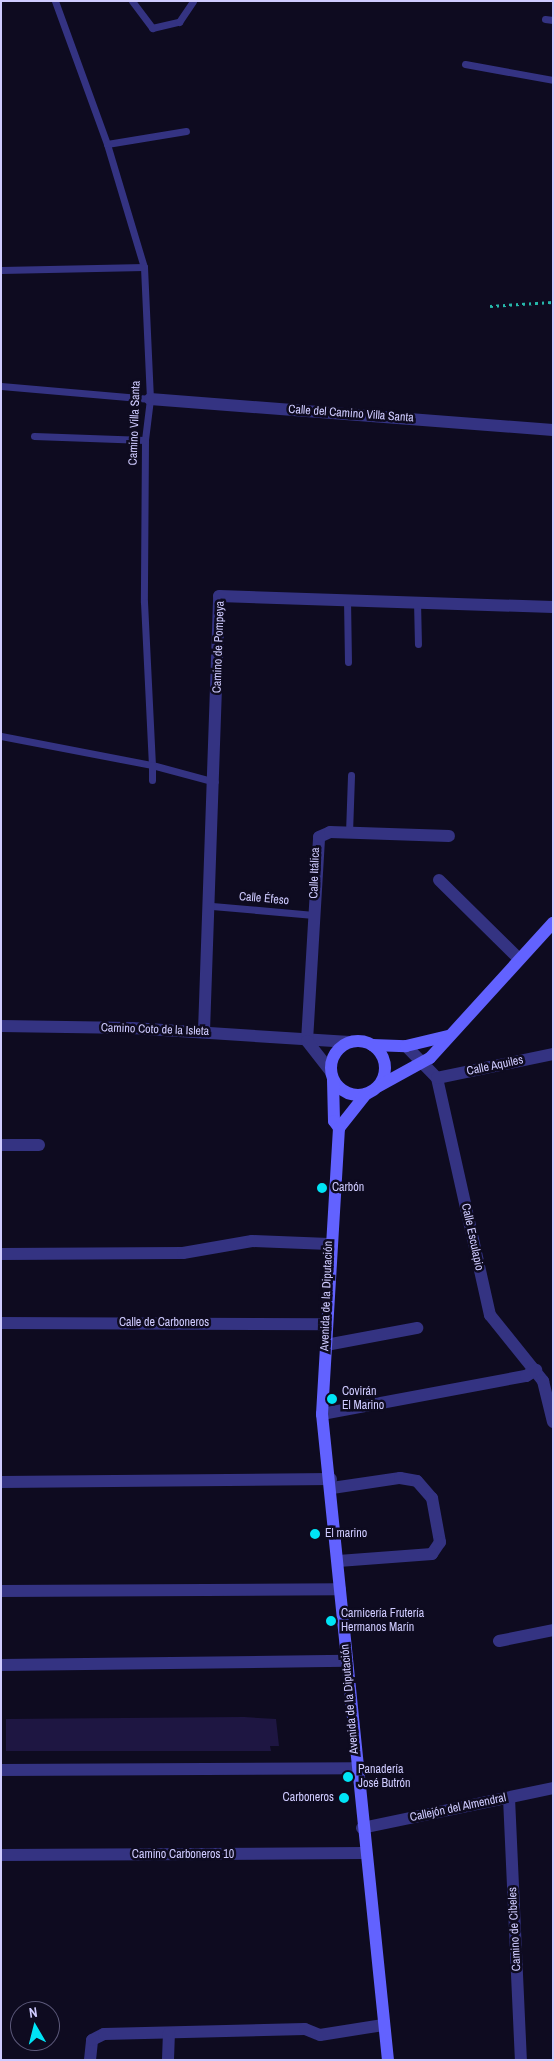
<!DOCTYPE html>
<html>
<head>
<meta charset="utf-8">
<style>
	body { margin:0 }
	#map { position:relative; width:554px; height:2061px; overflow:hidden; background:#0e0b20; font-family:"Archivo Narrow",sans-serif }
	div>[style] { position:absolute }
	[style*='--x'] { left:calc(var(--x)*1px); top:calc(var(--y)*1px); width:calc(var(--w)*1px); rotate:calc(var(--a)*1deg) }
	.building>* { inset:0; background:#1e1642 }
	.path>* { height:2.5px; margin-top:-1.25px; transform-origin:0; background:repeating-linear-gradient(90deg,#26b7aa 0 2.5px,transparent 0 6.5px) }
	.lane>* { height:7px; margin:-3.5px; padding:0 3.5px; transform-origin:3.5px; border-radius:3.5px; background:#343382 }
	.street>* { height:12px; margin:-6px; padding:0 6px; transform-origin:6px; border-radius:6px; background:#343382 }
	.secondary>* { height:12px; margin:-6px; padding:0 6px; transform-origin:6px; border-radius:6px; background:#6262ff }
	.secondary>.ring { margin:-6px; padding:0; box-sizing:content-box; background:none; border:12px solid #6262ff; border-radius:50% }
	.dots>* { width:14px; height:14px; translate:-50% -50%; box-sizing:border-box; border:2px solid #0e0b20; border-radius:50% }
	span { translate:-50% -50%; white-space:nowrap; text-align:center; line-height:1.15; -webkit-text-stroke:5px #0e0b20; paint-order:stroke }
	.street-label { font-size:12px; color:#cfcbff }
	.poi-label { font-size:12px; color:#cfcbff }
	.left { translate:0 -50%; text-align:left }
	.right { translate:-100% -50%; text-align:right }
	.frame { position:absolute; inset:0; border:2px solid #cfcbff; pointer-events:none }
	.north { position:absolute; left:10px; top:2001px; width:50px; height:50px; box-sizing:border-box; background:#0e0b20; border:1px solid #5b5879; border-radius:50%; rotate:352deg; font-size:14px; font-weight:700; line-height:20px; text-align:center; color:#cfcbff }
	.north::after { content:''; display:block; margin:auto; width:18px; height:22px; background:#00e4f6; clip-path:polygon(50% 0,100% 100%,50% 72%,0 100%) }
</style>
</head>
<body>
<div id="map">
	<div class="building">
		<i style="clip-path:polygon(244px 1717px,276px 1719px,279px 1746px,270px 1746px,271px 1751px,6px 1751px,6px 1719px)"></i>
	</div>
	<div class="path">
		<i style="--x:490;--y:306;--w:63;--a:-3.6"></i>
	</div>
	<div class="lane">
		<i style="--x:55;--y:1;--w:152;--a:70"></i>
		<i style="--x:107;--y:144;--w:128;--a:73.3"></i>
		<i style="--x:144;--y:267;--w:132;--a:87.4"></i>
		<i style="--x:150;--y:399;--w:41;--a:97"></i>
		<i style="--x:145;--y:440;--w:162;--a:90.4"></i>
		<i style="--x:144;--y:602;--w:163;--a:87.2"></i>
		<i style="--x:152;--y:765;--w:65;--a:15.1"></i>
		<i style="--x:132;--y:1;--w:34;--a:53"></i>
		<i style="--x:152;--y:28;--w:28;--a:-13"></i>
		<i style="--x:179;--y:22;--w:25;--a:-56"></i>
		<i style="--x:545;--y:19;--w:8;--a:7"></i>
		<i style="--x:465;--y:64;--w:89;--a:10.3"></i>
		<i style="--x:107;--y:144;--w:80;--a:-9.3"></i>
		<i style="--x:1;--y:270;--w:143;--a:-1.2"></i>
		<i style="--x:1;--y:386;--w:150;--a:5"></i>
		<i style="--x:34;--y:436;--w:111;--a:2.1"></i>
		<i style="--x:347;--y:599;--w:63;--a:89.1"></i>
		<i style="--x:417;--y:601;--w:43;--a:88.7"></i>
		<i style="--x:1;--y:736;--w:154;--a:10.9"></i>
		<i style="--x:152;--y:765;--w:15;--a:90"></i>
		<i style="--x:349;--y:833;--w:58;--a:-88"></i>
		<i style="--x:212;--y:906;--w:102;--a:5"></i>
	</div>
	<div class="street">
		<i style="--x:150;--y:399;--w:404;--a:4.4"></i>
		<i style="--x:439;--y:880;--w:112;--a:44.6"></i>
		<i style="--x:1;--y:1026;--w:131;--a:0.9"></i>
		<i style="--x:132;--y:1028;--w:218;--a:3.7"></i>
		<i style="--x:204;--y:1031;--w:435;--a:-88"></i>
		<i style="--x:219;--y:596;--w:334;--a:1.9"></i>
		<i style="--x:307;--y:1041;--w:204;--a:-86.6"></i>
		<i style="--x:319;--y:837;--w:12;--a:-24"></i>
		<i style="--x:330;--y:832;--w:119;--a:1.9"></i>
		<i style="--x:307;--y:1041;--w:39;--a:52"></i>
		<i style="--x:406;--y:1046;--w:45;--a:45.9"></i>
		<i style="--x:437;--y:1078;--w:243;--a:77.4"></i>
		<i style="--x:490;--y:1315;--w:85;--a:51.2"></i>
		<i style="--x:543;--y:1381;--w:42;--a:76.3"></i>
		<i style="--x:437;--y:1078;--w:118;--a:-11.7"></i>
		<i style="--x:1;--y:1145;--w:38;--a:0"></i>
		<i style="--x:1;--y:1254;--w:182;--a:-0.3"></i>
		<i style="--x:183;--y:1253;--w:70;--a:-9.9"></i>
		<i style="--x:252;--y:1241;--w:77;--a:2.2"></i>
		<i style="--x:1;--y:1323;--w:325;--a:0.2"></i>
		<i style="--x:326;--y:1345;--w:93;--a:-10.6"></i>
		<i style="--x:322;--y:1414;--w:208;--a:-10.6"></i>
		<i style="--x:526;--y:1376;--w:12;--a:-31"></i>
		<i style="--x:1;--y:1482;--w:330;--a:-0.5"></i>
		<i style="--x:332;--y:1488;--w:69;--a:-8.4"></i>
		<i style="--x:400;--y:1478;--w:17;--a:10"></i>
		<i style="--x:417;--y:1481;--w:23;--a:49"></i>
		<i style="--x:432;--y:1498;--w:45;--a:79.7"></i>
		<i style="--x:440;--y:1542;--w:14;--a:124"></i>
		<i style="--x:432;--y:1554;--w:94;--a:175.7"></i>
		<i style="--x:1;--y:1591;--w:339;--a:-0.3"></i>
		<i style="--x:499;--y:1641;--w:55;--a:-11.5"></i>
		<i style="--x:1;--y:1665;--w:346;--a:-0.7"></i>
		<i style="--x:1;--y:1770;--w:355;--a:-0.3"></i>
		<i style="--x:509;--y:1798;--w:262;--a:87.4"></i>
		<i style="--x:362;--y:1828;--w:195;--a:-11.8"></i>
		<i style="--x:1;--y:1855;--w:363;--a:-0.3"></i>
		<i style="--x:90;--y:2060;--w:20;--a:-84"></i>
		<i style="--x:92;--y:2040;--w:13;--a:-27"></i>
		<i style="--x:104;--y:2034;--w:201;--a:-1.4"></i>
		<i style="--x:305;--y:2029;--w:16;--a:22"></i>
		<i style="--x:320;--y:2035;--w:64;--a:-9"></i>
		<i style="--x:168;--y:2060;--w:27;--a:-88"></i>
	</div>
	<div class="secondary">
		<i class="ring" style="left:331px;top:1041px;width:42px;height:42px"></i>
		<i style="--x:372;--y:1045;--w:34;--a:2"></i>
		<i style="--x:406;--y:1046;--w:43;--a:-13.4"></i>
		<i style="--x:333;--y:1080;--w:41;--a:88.6"></i>
		<i style="--x:334;--y:1121;--w:9;--a:54"></i>
		<i style="--x:379;--y:1086;--w:58;--a:-28.8"></i>
		<i style="--x:430;--y:1058;--w:183;--a:-47.7"></i>
		<i style="--x:366;--y:1094;--w:43;--a:128.5"></i>
		<i style="--x:339;--y:1128;--w:287;--a:93.4"></i>
		<i style="--x:322;--y:1414;--w:649;--a:84.17"></i>
	</div>
	<div class="dots">
		<i style="left:322px;top:1188px;background:#00e4f6"></i>
		<i style="left:332px;top:1399px;background:#00e4f6"></i>
		<i style="left:315px;top:1534px;background:#00e4f6"></i>
		<i style="left:331px;top:1621px;background:#00e4f6"></i>
		<i style="left:348px;top:1777px;background:#00e4f6"></i>
		<i style="left:344px;top:1798px;background:#00e4f6"></i>
	</div>
	<div class="street-label">
		<span style="left:351px;top:414px;rotate:4deg">Calle del Camino Villa Santa</span>
		<span style="left:135px;top:423px;rotate:-88deg">Camino Villa Santa</span>
		<span style="left:219px;top:647px;rotate:-88deg">Camino de Pompeya</span>
		<span style="left:315px;top:873px;rotate:-88deg">Calle Itálica</span>
		<span style="left:264px;top:899px;rotate:5deg">Calle Éfeso</span>
		<span style="left:155px;top:1030px;rotate:2deg">Camino Coto de la Isleta</span>
		<span style="left:495px;top:1066px;rotate:-12deg">Calle Aquiles</span>
		<span style="left:472px;top:1237px;rotate:78deg">Calle Esculapio</span>
		<span style="left:327px;top:1296px;rotate:-88deg">Avenida de la Diputación</span>
		<span style="left:164px;top:1323px">Calle de Carboneros</span>
		<span style="left:350px;top:1699px;rotate:-95deg">Avenida de la Diputación</span>
		<span style="left:458px;top:1808px;rotate:-12deg">Callejón del Almendral</span>
		<span style="left:183px;top:1855px">Camino Carboneros 10</span>
		<span style="left:515px;top:1929px;rotate:-93deg">Camino de Cibeles</span>
	</div>
	<div class="poi-label">
		<span class="left" style="left:332px;top:1188px">Carbón</span>
		<span class="left" style="left:342px;top:1399px">Covirán<br>El Marino</span>
		<span class="left" style="left:325px;top:1534px">El marino</span>
		<span class="left" style="left:341px;top:1621px">Carnicería Frutería<br>Hermanos Marín</span>
		<span class="left" style="left:358px;top:1777px">Panadería<br>José Butrón</span>
		<span class="right" style="left:334px;top:1798px">Carboneros</span>
	</div>
	<div class="frame"></div>
	<div class="north">N</div>
</div>
</body>
</html>
